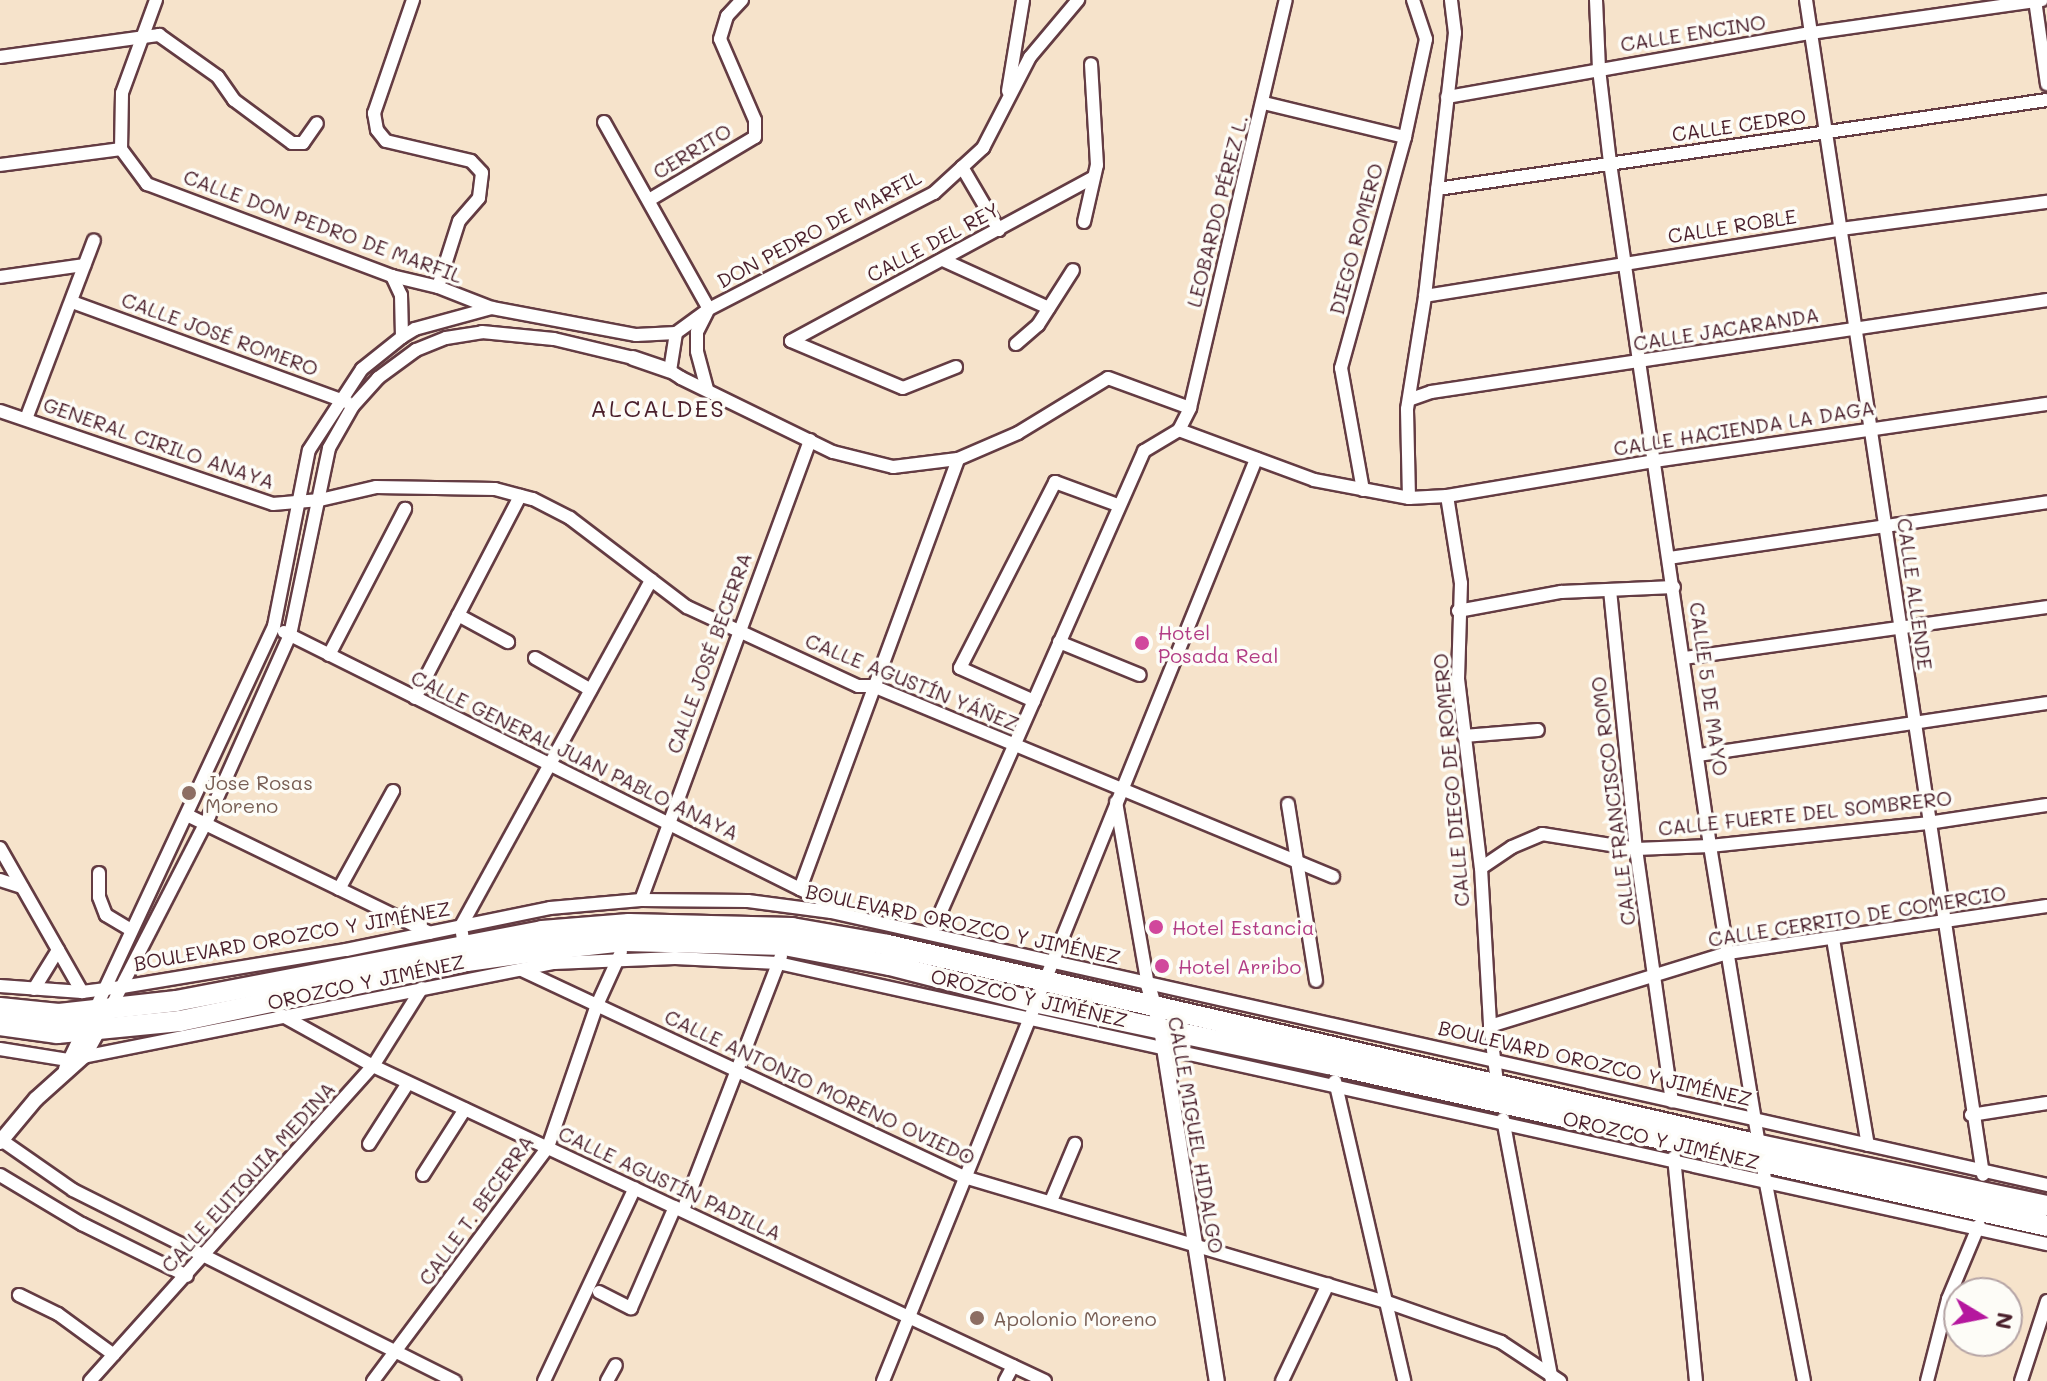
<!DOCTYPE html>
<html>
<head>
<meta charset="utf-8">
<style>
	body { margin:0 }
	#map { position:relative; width:2047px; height:1381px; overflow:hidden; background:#f6e3cb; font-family:Mali,sans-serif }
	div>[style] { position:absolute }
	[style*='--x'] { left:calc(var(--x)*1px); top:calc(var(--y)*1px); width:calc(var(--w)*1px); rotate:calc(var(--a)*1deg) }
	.roads { filter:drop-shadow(2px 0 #643c43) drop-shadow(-2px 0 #643c43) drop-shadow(0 2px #643c43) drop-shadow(0 -2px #643c43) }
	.minor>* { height:12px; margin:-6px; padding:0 6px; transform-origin:6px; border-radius:6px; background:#fff }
	.tertiary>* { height:14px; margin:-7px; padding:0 7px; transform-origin:7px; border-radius:7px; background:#fff }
	.trunk>* { height:20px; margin:-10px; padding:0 10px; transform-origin:10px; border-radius:10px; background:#fff }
	.dots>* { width:22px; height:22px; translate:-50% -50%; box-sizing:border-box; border:4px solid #fdfcf7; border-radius:50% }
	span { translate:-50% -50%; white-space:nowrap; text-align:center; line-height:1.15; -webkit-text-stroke:7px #fdfcf7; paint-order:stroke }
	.street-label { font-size:20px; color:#4a1f2b }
	.hotel-label { font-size:20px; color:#b23c85 }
	.left { translate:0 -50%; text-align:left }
	.education-label { font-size:20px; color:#785e54 }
	.quarter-label { font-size:24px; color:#4a1f2b; letter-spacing:2px }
	.north { position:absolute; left:1943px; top:1277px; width:80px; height:80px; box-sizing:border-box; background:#fdfcf7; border:2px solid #b5a4a5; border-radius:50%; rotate:100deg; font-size:22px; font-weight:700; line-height:32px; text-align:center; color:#4a1f2b }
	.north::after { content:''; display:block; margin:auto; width:28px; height:36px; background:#b5179e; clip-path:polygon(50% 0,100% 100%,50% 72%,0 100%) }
</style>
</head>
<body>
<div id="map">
	<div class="roads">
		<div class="minor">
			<i style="--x:156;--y:0;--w:99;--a:110.1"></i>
			<i style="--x:122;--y:93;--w:56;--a:91"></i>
			<i style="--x:121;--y:149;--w:44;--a:53.4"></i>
			<i style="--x:147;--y:184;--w:262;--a:20.6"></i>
			<i style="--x:392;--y:276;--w:47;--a:13.4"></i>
			<i style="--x:438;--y:287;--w:58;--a:21.3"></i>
			<i style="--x:492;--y:308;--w:147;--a:10.6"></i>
			<i style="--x:636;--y:335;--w:40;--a:-2.9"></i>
			<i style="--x:676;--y:333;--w:41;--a:-36"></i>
			<i style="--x:709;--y:309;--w:253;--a:-27.3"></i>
			<i style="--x:934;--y:193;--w:67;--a:-42.6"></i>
			<i style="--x:983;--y:148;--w:102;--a:-62.7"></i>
			<i style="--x:1030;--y:57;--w:75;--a:-49.9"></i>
			<i style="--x:413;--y:0;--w:120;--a:109"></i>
			<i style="--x:374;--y:113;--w:17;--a:80"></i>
			<i style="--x:377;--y:130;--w:14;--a:51"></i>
			<i style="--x:386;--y:141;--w:87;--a:13.2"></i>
			<i style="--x:471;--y:161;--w:16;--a:47"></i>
			<i style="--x:482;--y:173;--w:25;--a:97"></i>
			<i style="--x:479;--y:198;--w:30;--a:131"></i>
			<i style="--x:459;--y:221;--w:69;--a:107.7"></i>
			<i style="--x:1596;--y:0;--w:69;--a:87.5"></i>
			<i style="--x:1599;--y:69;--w:95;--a:83.3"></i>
			<i style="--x:1610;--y:163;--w:690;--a:81.67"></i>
			<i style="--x:1710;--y:846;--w:321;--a:80.7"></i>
			<i style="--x:1762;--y:1163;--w:222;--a:79.1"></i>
			<i style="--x:1806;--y:0;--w:1188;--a:81.43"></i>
			<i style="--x:2035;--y:0;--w:85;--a:81.9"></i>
			<i style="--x:0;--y:57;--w:161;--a:-7.9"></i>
			<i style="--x:159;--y:35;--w:72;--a:35.4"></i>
			<i style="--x:218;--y:77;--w:28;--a:55"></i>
			<i style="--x:234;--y:100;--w:72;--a:36.6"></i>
			<i style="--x:292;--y:143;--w:11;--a:0"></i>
			<i style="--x:303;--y:143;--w:24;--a:-55"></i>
			<i style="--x:1008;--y:91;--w:92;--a:-80.6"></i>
			<i style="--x:1447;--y:97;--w:370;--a:-10"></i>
			<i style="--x:1811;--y:33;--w:233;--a:-8.1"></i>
			<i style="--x:1264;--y:103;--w:145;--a:13.6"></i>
			<i style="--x:604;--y:122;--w:214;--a:60.7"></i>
			<i style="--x:0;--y:165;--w:122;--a:-7.5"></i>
			<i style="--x:962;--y:167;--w:73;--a:59.6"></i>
			<i style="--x:1437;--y:189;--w:616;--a:-8.3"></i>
			<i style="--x:649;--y:200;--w:123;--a:-30.7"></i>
			<i style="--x:755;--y:137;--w:17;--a:-90"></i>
			<i style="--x:755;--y:120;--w:88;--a:-113.4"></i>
			<i style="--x:720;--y:39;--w:24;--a:-73"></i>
			<i style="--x:727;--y:16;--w:22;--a:-47"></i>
			<i style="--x:1084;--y:222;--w:58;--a:-77.2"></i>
			<i style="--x:1097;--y:165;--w:101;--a:-93.4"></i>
			<i style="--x:943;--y:260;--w:116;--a:24.4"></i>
			<i style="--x:392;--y:276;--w:21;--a:65"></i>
			<i style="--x:401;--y:295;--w:42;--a:88.6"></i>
			<i style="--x:0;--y:277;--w:85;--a:-8.1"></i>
			<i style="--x:1425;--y:296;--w:421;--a:-9.1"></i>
			<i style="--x:1841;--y:229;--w:208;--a:-7.5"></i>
			<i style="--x:72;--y:302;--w:293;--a:20"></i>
			<i style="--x:676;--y:333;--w:38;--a:99"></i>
			<i style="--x:670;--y:371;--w:13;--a:32"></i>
			<i style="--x:681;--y:378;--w:169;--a:26"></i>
			<i style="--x:833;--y:452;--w:62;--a:14"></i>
			<i style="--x:893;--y:467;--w:65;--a:-7"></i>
			<i style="--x:958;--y:459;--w:65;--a:-23.4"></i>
			<i style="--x:1018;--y:433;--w:105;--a:-31.4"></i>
			<i style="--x:1108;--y:378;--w:87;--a:20.1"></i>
			<i style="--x:791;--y:341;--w:342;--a:-28.4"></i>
			<i style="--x:791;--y:341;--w:121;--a:22.8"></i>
			<i style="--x:903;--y:388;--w:57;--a:-21.6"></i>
			<i style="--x:1016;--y:344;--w:29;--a:-41"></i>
			<i style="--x:1038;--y:325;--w:65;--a:-57.5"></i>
			<i style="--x:707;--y:389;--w:39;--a:-105"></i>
			<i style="--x:697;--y:351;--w:19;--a:-90"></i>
			<i style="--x:697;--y:332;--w:22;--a:-63"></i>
			<i style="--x:1411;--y:399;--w:21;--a:-19"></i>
			<i style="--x:1431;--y:392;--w:623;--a:-8.49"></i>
			<i style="--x:0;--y:411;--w:288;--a:18.8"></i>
			<i style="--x:273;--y:504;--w:47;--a:-4.9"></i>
			<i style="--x:320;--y:500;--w:57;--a:-13.1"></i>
			<i style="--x:376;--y:487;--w:119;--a:1"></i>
			<i style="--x:495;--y:489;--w:39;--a:15"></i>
			<i style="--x:533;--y:499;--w:42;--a:27.2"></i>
			<i style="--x:570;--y:518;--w:147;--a:37.3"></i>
			<i style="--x:687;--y:607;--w:188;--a:24.8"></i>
			<i style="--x:858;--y:686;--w:15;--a:0"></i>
			<i style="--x:873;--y:686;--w:498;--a:22.5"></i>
			<i style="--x:26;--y:419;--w:191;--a:-69.2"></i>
			<i style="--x:1179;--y:430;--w:144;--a:20.3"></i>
			<i style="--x:1314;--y:480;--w:97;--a:10.7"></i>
			<i style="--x:1409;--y:498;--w:38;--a:-3"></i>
			<i style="--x:1447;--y:496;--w:211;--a:-9.6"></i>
			<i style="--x:1655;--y:461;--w:396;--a:-8.3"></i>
			<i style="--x:1179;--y:430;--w:25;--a:-63"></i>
			<i style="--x:1190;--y:408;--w:419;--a:-76.8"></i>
			<i style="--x:1363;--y:490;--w:124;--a:-100.2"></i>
			<i style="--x:1341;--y:368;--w:240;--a:-74.5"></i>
			<i style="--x:1405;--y:137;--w:100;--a:-77.9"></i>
			<i style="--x:1426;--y:39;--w:41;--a:-108.4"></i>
			<i style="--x:1447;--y:496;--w:88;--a:80.9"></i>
			<i style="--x:1461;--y:583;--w:96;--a:91.8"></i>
			<i style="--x:1458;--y:679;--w:190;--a:83.1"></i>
			<i style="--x:1481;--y:868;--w:158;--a:86.7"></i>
			<i style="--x:1490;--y:1026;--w:64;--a:82.9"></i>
			<i style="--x:1409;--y:498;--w:89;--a:-91.3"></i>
			<i style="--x:1407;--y:409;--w:114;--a:-80.9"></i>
			<i style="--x:1425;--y:296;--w:265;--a:-83.5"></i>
			<i style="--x:1455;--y:33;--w:33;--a:-97"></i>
			<i style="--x:1669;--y:558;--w:382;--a:-8.4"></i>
			<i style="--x:1610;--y:590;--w:260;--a:84.3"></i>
			<i style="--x:1636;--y:849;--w:255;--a:81.9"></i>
			<i style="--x:1458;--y:611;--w:105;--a:-10.5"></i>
			<i style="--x:1561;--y:592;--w:113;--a:-2.5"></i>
			<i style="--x:458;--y:615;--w:57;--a:28.4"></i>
			<i style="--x:284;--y:632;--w:621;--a:26.48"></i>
			<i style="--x:1059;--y:642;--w:87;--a:22.2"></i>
			<i style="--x:329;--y:655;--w:165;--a:-62.5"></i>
			<i style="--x:535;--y:658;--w:64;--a:29.7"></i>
			<i style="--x:1684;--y:658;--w:367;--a:-8"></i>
			<i style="--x:415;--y:698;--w:228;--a:-62.5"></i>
			<i style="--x:1034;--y:701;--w:81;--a:-156"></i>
			<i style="--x:960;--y:668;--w:209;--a:-62.9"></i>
			<i style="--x:1055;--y:482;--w:67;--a:20.1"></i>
			<i style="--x:1464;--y:736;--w:74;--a:-4.6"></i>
			<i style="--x:1699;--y:755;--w:352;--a:-8.5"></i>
			<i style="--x:1116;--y:802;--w:186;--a:80.1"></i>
			<i style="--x:1288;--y:804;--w:179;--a:81"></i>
			<i style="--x:187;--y:815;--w:270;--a:25.9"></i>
			<i style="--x:0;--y:848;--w:166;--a:60.3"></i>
			<i style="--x:1481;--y:868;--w:37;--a:-34"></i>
			<i style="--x:1512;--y:847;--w:33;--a:-23"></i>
			<i style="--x:1542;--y:834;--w:95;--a:9.1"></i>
			<i style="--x:1636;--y:849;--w:74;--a:-2.3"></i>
			<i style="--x:1710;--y:846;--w:219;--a:-6"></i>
			<i style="--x:1928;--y:823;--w:120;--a:-8.6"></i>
			<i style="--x:99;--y:873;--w:24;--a:90"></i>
			<i style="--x:99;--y:897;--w:19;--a:69"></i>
			<i style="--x:106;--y:915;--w:29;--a:31"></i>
			<i style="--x:0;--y:880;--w:23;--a:18"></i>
			<i style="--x:339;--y:889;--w:112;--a:-61.1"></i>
			<i style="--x:800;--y:889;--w:458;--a:-69.8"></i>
			<i style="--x:641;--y:900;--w:490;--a:-69.8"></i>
			<i style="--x:931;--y:934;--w:528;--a:-66.2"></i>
			<i style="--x:1144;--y:451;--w:41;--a:-31"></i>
			<i style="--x:1833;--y:939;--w:209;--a:80.4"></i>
			<i style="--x:465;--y:952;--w:26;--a:-99"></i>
			<i style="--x:461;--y:926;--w:395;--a:-61.2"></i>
			<i style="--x:522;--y:970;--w:488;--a:25.1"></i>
			<i style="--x:964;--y:1177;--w:441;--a:16.5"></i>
			<i style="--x:1387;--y:1302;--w:121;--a:19.3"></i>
			<i style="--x:1501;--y:1342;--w:71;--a:33.5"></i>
			<i style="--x:0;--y:986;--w:82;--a:4.2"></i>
			<i style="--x:82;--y:992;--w:40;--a:-7.1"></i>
			<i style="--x:122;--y:987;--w:227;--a:-9.4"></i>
			<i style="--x:346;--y:950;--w:208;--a:-11.6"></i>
			<i style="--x:550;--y:908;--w:91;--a:-5"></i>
			<i style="--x:641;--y:900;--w:107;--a:0.5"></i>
			<i style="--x:748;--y:901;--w:84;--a:7.5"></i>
			<i style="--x:831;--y:912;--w:1246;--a:12.65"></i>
			<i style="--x:34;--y:989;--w:46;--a:-58.4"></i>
			<i style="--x:110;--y:1009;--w:217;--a:-62.8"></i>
			<i style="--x:209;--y:816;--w:198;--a:-65.9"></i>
			<i style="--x:290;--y:635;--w:191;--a:-78.2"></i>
			<i style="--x:329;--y:448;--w:48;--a:-60.3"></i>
			<i style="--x:353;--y:406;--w:38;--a:-48"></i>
			<i style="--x:378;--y:378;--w:47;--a:-36.4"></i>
			<i style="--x:416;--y:350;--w:32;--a:-22"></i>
			<i style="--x:446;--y:338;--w:36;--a:-9"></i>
			<i style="--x:482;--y:332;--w:72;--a:5.6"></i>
			<i style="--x:554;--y:339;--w:81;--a:13.5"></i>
			<i style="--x:95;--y:1010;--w:424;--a:-65"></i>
			<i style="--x:274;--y:626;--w:179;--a:-78.8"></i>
			<i style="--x:309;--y:450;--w:97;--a:-56.8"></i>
			<i style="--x:362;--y:369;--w:51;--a:-38.7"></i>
			<i style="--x:402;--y:337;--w:15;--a:-32"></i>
			<i style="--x:415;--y:329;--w:80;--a:-15.3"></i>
			<i style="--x:281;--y:1015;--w:105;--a:29"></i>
			<i style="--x:373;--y:1066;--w:742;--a:25.11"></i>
			<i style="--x:1490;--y:1026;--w:249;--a:-17.1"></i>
			<i style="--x:1728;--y:953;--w:322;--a:-8.4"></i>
			<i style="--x:0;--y:1049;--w:69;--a:9.2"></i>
			<i style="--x:68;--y:1060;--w:496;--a:-11.3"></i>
			<i style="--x:554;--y:963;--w:121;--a:-2.4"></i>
			<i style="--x:675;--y:958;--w:103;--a:2.8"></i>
			<i style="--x:778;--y:963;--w:1300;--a:12.49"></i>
			<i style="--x:1335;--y:1081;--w:308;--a:77"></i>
			<i style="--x:1971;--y:1115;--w:77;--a:-9"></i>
			<i style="--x:1503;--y:1119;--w:267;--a:79.4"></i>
			<i style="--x:0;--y:1139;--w:89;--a:34.9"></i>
			<i style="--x:73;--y:1190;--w:427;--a:26.6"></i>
			<i style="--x:369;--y:1144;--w:72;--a:-57.4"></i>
			<i style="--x:1674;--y:1157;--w:225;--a:84.4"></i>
			<i style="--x:0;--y:1175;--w:96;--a:30.9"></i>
			<i style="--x:82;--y:1224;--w:117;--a:26.3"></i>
			<i style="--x:423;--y:1175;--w:78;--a:-57.5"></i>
			<i style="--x:1051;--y:1201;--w:62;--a:-67.2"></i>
			<i style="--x:683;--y:1210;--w:272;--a:-68.9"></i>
			<i style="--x:599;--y:1292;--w:36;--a:27"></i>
			<i style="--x:631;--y:1308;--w:110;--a:-66.5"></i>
			<i style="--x:19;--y:1295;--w:43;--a:26"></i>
			<i style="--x:58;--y:1314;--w:69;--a:36.2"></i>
			<i style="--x:90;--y:1381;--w:423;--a:-48.1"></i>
			<i style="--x:373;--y:1066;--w:92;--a:-57.9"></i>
			<i style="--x:373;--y:1381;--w:292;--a:-53.2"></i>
			<i style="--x:548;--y:1147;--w:150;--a:-71"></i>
			<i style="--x:597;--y:1005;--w:58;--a:-65.6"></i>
			<i style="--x:544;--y:1381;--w:213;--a:-64.8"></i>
			<i style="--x:607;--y:1381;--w:18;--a:-61"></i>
			<i style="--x:883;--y:1381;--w:995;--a:-67.97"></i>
			<i style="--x:1005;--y:1381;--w:17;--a:-62"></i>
			<i style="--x:1282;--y:1381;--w:107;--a:-64.6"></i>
			<i style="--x:1927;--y:1381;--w:85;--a:-75.6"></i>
			<i style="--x:1948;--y:1299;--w:80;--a:-67.3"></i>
			<i style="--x:2021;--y:1381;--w:84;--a:-72"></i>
		</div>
		<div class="tertiary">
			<i style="--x:633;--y:358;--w:39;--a:19"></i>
			<i style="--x:1148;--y:985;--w:46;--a:73.5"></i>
			<i style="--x:1161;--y:1029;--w:356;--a:81"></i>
			<i style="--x:66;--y:1069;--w:47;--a:-64.5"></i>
			<i style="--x:0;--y:1142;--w:56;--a:-50.1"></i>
			<i style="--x:36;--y:1099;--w:64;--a:-41.9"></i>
			<i style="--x:84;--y:1056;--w:38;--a:-61"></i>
		</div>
		<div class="trunk">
			<i style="--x:0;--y:1008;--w:59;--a:5.8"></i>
			<i style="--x:59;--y:1014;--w:118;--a:-6.3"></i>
			<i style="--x:176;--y:1001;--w:373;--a:-10.8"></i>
			<i style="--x:542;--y:931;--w:87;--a:-4.6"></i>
			<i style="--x:629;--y:924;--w:163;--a:1.4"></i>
			<i style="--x:792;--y:928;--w:97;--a:10"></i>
			<i style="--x:888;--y:945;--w:895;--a:12.92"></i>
			<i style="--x:1760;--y:1145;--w:293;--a:12"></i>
			<i style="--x:0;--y:1025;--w:58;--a:8"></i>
			<i style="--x:57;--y:1033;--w:124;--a:-5.6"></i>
			<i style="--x:180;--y:1021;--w:293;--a:-11.8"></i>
			<i style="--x:467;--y:961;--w:86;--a:-8"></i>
			<i style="--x:552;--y:949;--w:73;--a:-6.3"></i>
			<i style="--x:625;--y:941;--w:159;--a:1.4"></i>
			<i style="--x:784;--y:945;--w:108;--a:10.7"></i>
			<i style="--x:890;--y:965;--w:149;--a:14.4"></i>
			<i style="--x:1034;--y:1002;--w:301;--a:11.9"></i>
			<i style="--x:1329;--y:1064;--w:736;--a:12.71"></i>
		</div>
	</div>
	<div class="dots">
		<i style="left:1142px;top:643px;background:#d1479c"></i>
		<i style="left:189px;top:793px;background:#8d6e63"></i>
		<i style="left:1156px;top:927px;background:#d1479c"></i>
		<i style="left:1162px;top:966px;background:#d1479c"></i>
		<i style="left:977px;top:1318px;background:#8d6e63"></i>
	</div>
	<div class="street-label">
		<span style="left:1693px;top:33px;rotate:-9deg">CALLE ENCINO</span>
		<span style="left:1739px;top:125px;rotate:-8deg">CALLE CEDRO</span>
		<span style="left:692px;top:151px;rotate:-31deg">CERRITO</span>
		<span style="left:1217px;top:211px;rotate:-76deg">LEOBARDO PÉREZ L.</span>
		<span style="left:323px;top:226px;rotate:20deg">CALLE DON PEDRO DE MARFIL</span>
		<span style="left:1732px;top:226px;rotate:-9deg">CALLE ROBLE</span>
		<span style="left:819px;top:229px;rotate:-28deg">DON PEDRO DE MARFIL</span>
		<span style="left:1356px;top:239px;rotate:-75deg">DIEGO ROMERO</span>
		<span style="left:933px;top:242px;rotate:-28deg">CALLE DEL REY</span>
		<span style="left:1726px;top:329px;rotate:-9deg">CALLE JACARANDA</span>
		<span style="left:220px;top:334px;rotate:20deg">CALLE JOSÉ ROMERO</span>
		<span style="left:1744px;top:428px;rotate:-9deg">CALLE HACIENDA LA DAGA</span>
		<span style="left:159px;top:443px;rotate:19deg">GENERAL CIRILO ANAYA</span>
		<span style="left:1915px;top:594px;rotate:82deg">CALLE ALLENDE</span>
		<span style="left:709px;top:653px;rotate:-70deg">CALLE JOSÉ BECERRA</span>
		<span style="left:912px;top:682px;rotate:22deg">CALLE AGUSTÍN YÁÑEZ</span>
		<span style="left:1709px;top:689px;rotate:82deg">CALLE 5 DE MAYO</span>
		<span style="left:575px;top:755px;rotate:26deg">CALLE GENERAL JUAN PABLO ANAYA</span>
		<span style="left:1451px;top:780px;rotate:-95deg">CALLE DIEGO DE ROMERO</span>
		<span style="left:1613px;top:801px;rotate:-97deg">CALLE FRANCISCO ROMO</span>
		<span style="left:1805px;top:813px;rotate:-6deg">CALLE FUERTE DEL SOMBRERO</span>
		<span style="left:1857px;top:916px;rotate:-9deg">CALLE CERRITO DE COMERCIO</span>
		<span style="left:963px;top:924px;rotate:12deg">BOULEVARD OROZCO Y JIMÉNEZ</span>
		<span style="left:292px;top:936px;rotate:-10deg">BOULEVARD OROZCO Y JIMÉNEZ</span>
		<span style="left:366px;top:982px;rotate:-12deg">OROZCO Y JIMÉNEZ</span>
		<span style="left:1029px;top:998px;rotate:13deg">OROZCO Y JIMÉNEZ</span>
		<span style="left:1595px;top:1063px;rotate:13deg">BOULEVARD OROZCO Y JIMÉNEZ</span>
		<span style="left:820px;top:1087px;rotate:25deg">CALLE ANTONIO MORENO OVIEDO</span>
		<span style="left:1196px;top:1135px;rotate:80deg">CALLE MIGUEL HIDALGO</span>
		<span style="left:1661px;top:1140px;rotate:13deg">OROZCO Y JIMÉNEZ</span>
		<span style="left:248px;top:1177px;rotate:-48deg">CALLE EUTIQUIA MEDINA</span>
		<span style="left:670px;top:1183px;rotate:25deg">CALLE AGUSTÍN PADILLA</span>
		<span style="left:476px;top:1210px;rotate:-54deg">CALLE T. BECERRA</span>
	</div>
	<div class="hotel-label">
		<span class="left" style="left:1158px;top:644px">Hotel<br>Posada Real</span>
		<span class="left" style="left:1172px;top:927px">Hotel Estancia</span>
		<span class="left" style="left:1178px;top:966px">Hotel Arribo</span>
	</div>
	<div class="education-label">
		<span class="left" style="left:205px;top:794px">Jose Rosas<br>Moreno</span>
		<span class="left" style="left:993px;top:1318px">Apolonio Moreno</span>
	</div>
	<div class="quarter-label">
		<span style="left:658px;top:408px">ALCALDES</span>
	</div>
	<div class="north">N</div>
</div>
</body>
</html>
